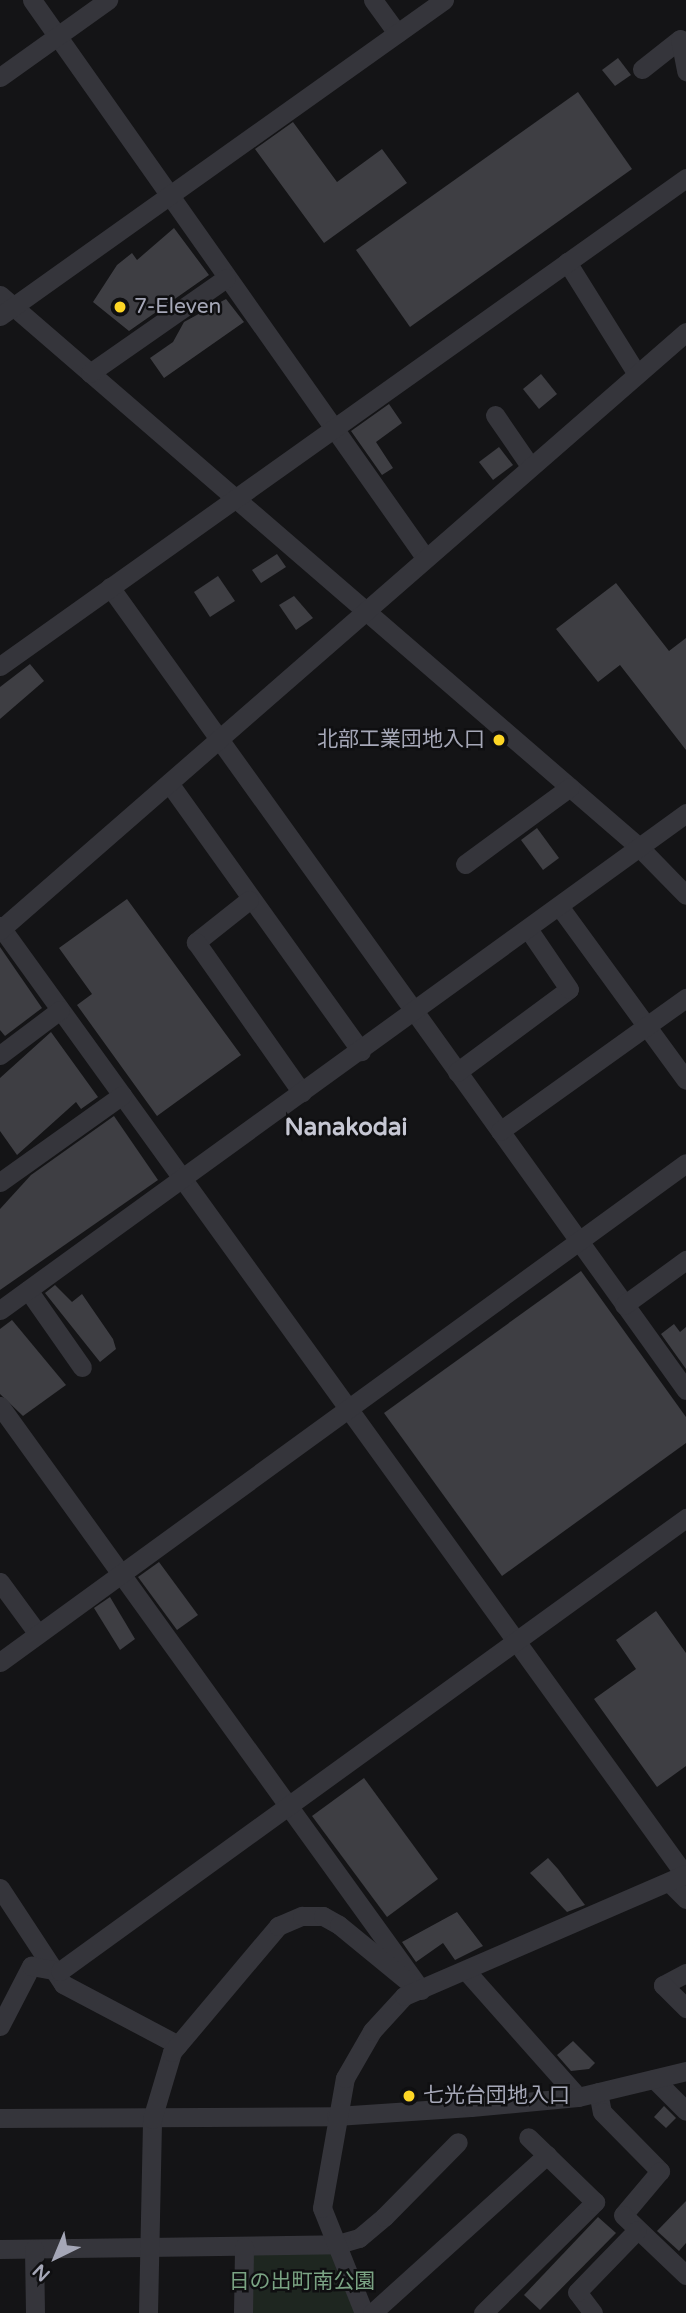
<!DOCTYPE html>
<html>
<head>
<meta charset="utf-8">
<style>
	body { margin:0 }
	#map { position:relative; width:686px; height:2313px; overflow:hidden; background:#141416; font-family:"Varela Round","Noto Sans JP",sans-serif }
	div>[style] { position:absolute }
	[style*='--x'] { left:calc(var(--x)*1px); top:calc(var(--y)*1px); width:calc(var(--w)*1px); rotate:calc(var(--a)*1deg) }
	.green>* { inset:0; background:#1e2620 }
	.building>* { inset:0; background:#3e3e43 }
	.minor>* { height:19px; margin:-9.5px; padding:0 9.5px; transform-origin:9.5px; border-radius:9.5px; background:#35353b }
	.dots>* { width:19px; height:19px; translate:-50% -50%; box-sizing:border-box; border:4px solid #0f0f11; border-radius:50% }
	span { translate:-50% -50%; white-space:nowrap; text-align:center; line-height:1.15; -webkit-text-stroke:5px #0f0f11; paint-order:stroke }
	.poi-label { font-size:21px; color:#a5a7b7 }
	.left { translate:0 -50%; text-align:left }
	.right { translate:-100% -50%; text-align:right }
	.park-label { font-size:21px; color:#7aa383 }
	.quarter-label { font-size:24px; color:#c6c7d3; font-weight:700 }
	.north { position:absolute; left:21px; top:2222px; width:70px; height:70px; -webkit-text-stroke:5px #0f0f11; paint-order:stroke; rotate:223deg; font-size:19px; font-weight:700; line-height:28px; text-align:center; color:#a5a7b7 }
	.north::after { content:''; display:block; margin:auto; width:24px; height:32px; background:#a5a7b7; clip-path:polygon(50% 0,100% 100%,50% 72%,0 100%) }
</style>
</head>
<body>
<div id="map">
	<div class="green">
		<i style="clip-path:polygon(335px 2250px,358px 2313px,247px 2313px,248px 2252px)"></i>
	</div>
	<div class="building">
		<i style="clip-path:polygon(618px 58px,631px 75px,615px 86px,602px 70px)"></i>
		<i style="clip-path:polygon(578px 92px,632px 169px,410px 327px,356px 250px)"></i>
		<i style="clip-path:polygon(293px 122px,337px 182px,382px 149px,407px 183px,324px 243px,255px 149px)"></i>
		<i style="clip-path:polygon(174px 228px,209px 275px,129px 331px,93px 302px,117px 265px,132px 253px,137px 260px)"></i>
		<i style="clip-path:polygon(226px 299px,244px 322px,164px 378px,150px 358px,173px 342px,184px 322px)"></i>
		<i style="clip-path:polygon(541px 374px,557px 394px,539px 409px,523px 389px)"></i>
		<i style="clip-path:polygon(389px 404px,402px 423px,376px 442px,393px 468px,382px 475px,351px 431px)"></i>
		<i style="clip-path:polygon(499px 447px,513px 465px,493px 480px,479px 462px)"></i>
		<i style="clip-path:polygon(277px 554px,286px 567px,261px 583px,252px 570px)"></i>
		<i style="clip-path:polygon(218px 576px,235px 601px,210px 617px,194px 592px)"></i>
		<i style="clip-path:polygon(616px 583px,669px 651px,686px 638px,686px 750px,620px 665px,598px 682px,556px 629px)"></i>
		<i style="clip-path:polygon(294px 596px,313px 618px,296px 630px,279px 605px)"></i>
		<i style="clip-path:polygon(30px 664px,44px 681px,0 719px,0 687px)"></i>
		<i style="clip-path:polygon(537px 828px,559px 858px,543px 870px,521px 840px)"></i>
		<i style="clip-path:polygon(127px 899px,241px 1055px,157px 1116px,77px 1005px,92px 994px,59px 948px)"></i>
		<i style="clip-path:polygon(0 947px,42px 1008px,5px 1036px,0 1030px)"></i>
		<i style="clip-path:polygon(51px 1032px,98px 1097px,81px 1109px,76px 1102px,17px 1155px,0 1131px,0 1078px)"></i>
		<i style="clip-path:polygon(114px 1116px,158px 1180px,0 1290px,0 1209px,31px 1175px)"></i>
		<i style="clip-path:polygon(581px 1271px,686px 1417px,686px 1443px,502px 1576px,384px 1413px)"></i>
		<i style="clip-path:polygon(55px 1285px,72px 1302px,82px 1294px,113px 1339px,116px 1349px,100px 1362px,45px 1293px)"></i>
		<i style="clip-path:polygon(12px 1320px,66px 1385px,23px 1416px,0 1394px,0 1329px)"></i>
		<i style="clip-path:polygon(674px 1324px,680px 1332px,686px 1327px,686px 1369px,661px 1334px)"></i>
		<i style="clip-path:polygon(159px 1562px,198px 1615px,177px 1630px,138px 1577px)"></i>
		<i style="clip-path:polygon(110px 1597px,135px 1639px,120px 1650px,94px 1608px)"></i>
		<i style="clip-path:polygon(656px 1611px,686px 1653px,686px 1766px,657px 1787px,594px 1699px,636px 1669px,616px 1640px)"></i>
		<i style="clip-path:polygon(364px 1778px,438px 1879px,387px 1917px,312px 1816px)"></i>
		<i style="clip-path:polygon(548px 1858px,558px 1869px,585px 1905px,567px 1912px,530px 1873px)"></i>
		<i style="clip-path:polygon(457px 1912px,483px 1946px,455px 1960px,443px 1943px,416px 1962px,402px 1942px)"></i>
		<i style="clip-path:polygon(573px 2041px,595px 2063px,589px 2069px,571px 2071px,557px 2055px)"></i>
		<i style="clip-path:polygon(664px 2106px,676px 2118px,666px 2128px,654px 2117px)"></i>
		<i style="clip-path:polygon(686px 2201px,686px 2243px,679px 2251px,657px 2231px)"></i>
		<i style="clip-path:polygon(598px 2217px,616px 2233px,540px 2310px,524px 2295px)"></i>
	</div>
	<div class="minor">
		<i style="--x:32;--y:0;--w:680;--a:54.81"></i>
		<i style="--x:373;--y:0;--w:41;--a:54"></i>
		<i style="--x:642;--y:69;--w:48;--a:-38.3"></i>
		<i style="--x:680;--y:39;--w:33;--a:79"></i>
		<i style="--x:0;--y:77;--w:133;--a:-35.5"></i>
		<i style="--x:567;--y:262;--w:132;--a:58"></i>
		<i style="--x:0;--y:295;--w:844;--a:40.82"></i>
		<i style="--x:639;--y:847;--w:67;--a:45.6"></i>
		<i style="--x:0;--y:316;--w:545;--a:-35.44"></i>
		<i style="--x:90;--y:373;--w:166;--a:-34.9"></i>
		<i style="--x:495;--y:415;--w:62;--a:55.5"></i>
		<i style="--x:110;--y:587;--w:988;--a:54.35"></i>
		<i style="--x:0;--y:666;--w:842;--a:-35.43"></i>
		<i style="--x:169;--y:783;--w:330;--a:54.4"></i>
		<i style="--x:465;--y:864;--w:130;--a:-36.3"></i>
		<i style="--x:249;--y:900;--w:68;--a:141.6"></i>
		<i style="--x:196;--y:942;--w:184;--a:54.9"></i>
		<i style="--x:559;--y:906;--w:215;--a:53.9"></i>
		<i style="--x:0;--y:926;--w:1170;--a:54.18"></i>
		<i style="--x:0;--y:930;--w:910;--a:-41.08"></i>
		<i style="--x:0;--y:1055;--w:75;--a:-36.9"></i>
		<i style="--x:457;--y:1072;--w:139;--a:-36.5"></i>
		<i style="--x:569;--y:989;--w:73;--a:-124.3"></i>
		<i style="--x:500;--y:1131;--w:229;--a:-35.6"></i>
		<i style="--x:0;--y:1182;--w:150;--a:-35.5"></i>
		<i style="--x:28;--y:1290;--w:94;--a:55"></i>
		<i style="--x:624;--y:1305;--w:77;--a:-36"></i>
		<i style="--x:0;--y:1310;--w:847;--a:-35.92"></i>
		<i style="--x:0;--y:1406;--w:720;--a:54.21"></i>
		<i style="--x:0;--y:1582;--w:64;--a:53.8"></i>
		<i style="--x:0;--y:1662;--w:848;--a:-36.03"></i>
		<i style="--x:669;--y:1882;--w:24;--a:45"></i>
		<i style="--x:0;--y:1888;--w:115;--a:56.7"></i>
		<i style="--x:63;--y:1984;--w:130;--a:27.9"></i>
		<i style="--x:467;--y:1972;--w:167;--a:48.4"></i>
		<i style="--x:686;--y:1973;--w:26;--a:152"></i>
		<i style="--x:663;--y:1985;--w:33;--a:45"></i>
		<i style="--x:0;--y:2026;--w:68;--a:-62.7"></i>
		<i style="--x:31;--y:1966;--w:29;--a:10"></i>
		<i style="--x:60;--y:1971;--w:773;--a:-35.89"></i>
		<i style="--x:654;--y:2079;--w:45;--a:45"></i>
		<i style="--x:598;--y:2092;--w:20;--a:79"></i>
		<i style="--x:602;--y:2112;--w:83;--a:45.5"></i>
		<i style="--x:660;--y:2171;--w:57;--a:130.1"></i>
		<i style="--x:623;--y:2215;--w:87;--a:43.6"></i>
		<i style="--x:0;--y:2118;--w:336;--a:-0.3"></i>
		<i style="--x:336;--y:2116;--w:135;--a:-3.8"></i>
		<i style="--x:471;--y:2107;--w:107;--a:-5.3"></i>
		<i style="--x:578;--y:2097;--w:111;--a:-13.5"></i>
		<i style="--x:0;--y:2249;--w:338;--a:-0.8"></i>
		<i style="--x:338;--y:2244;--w:22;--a:-16"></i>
		<i style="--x:359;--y:2238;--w:33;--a:-40"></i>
		<i style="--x:384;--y:2217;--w:105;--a:-45.4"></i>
		<i style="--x:34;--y:2249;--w:64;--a:89.1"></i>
		<i style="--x:148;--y:2313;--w:194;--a:-88.8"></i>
		<i style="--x:152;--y:2119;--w:70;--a:-73.4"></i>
		<i style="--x:172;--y:2052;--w:165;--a:-49.9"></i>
		<i style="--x:278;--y:1926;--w:26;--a:-23"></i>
		<i style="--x:302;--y:1916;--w:21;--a:0"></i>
		<i style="--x:323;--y:1916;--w:18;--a:29"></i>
		<i style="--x:339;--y:1925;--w:93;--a:39.3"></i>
		<i style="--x:243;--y:2313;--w:66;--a:-89.1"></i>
		<i style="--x:364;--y:2313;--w:113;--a:-111.8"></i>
		<i style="--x:322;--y:2208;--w:132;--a:-80"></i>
		<i style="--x:345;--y:2078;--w:54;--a:-60.1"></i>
		<i style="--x:372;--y:2031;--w:47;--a:-47.6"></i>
		<i style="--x:404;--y:1996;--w:307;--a:-23.4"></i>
		<i style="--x:372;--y:2313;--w:236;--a:-42.1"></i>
		<i style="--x:483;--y:2313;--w:158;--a:-44.7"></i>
		<i style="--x:595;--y:2202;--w:93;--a:-135.9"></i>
		<i style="--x:593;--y:2313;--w:26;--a:-127"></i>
		<i style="--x:577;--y:2292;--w:86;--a:-45.9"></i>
	</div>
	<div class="dots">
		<i style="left:120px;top:307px;background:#fdd625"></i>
		<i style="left:499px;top:740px;background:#fdd625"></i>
		<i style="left:409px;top:2096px;background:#fdd625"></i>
	</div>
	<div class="poi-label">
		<span class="left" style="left:134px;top:307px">7-Eleven</span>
		<span class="right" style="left:485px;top:740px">北部工業団地入口</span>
		<span class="left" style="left:423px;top:2096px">七光台団地入口</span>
	</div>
	<div class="park-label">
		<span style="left:302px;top:2282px">日の出町南公園</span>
	</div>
	<div class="quarter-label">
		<span style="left:346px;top:1128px">Nanakodai</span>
	</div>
	<div class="north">N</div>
</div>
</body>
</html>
